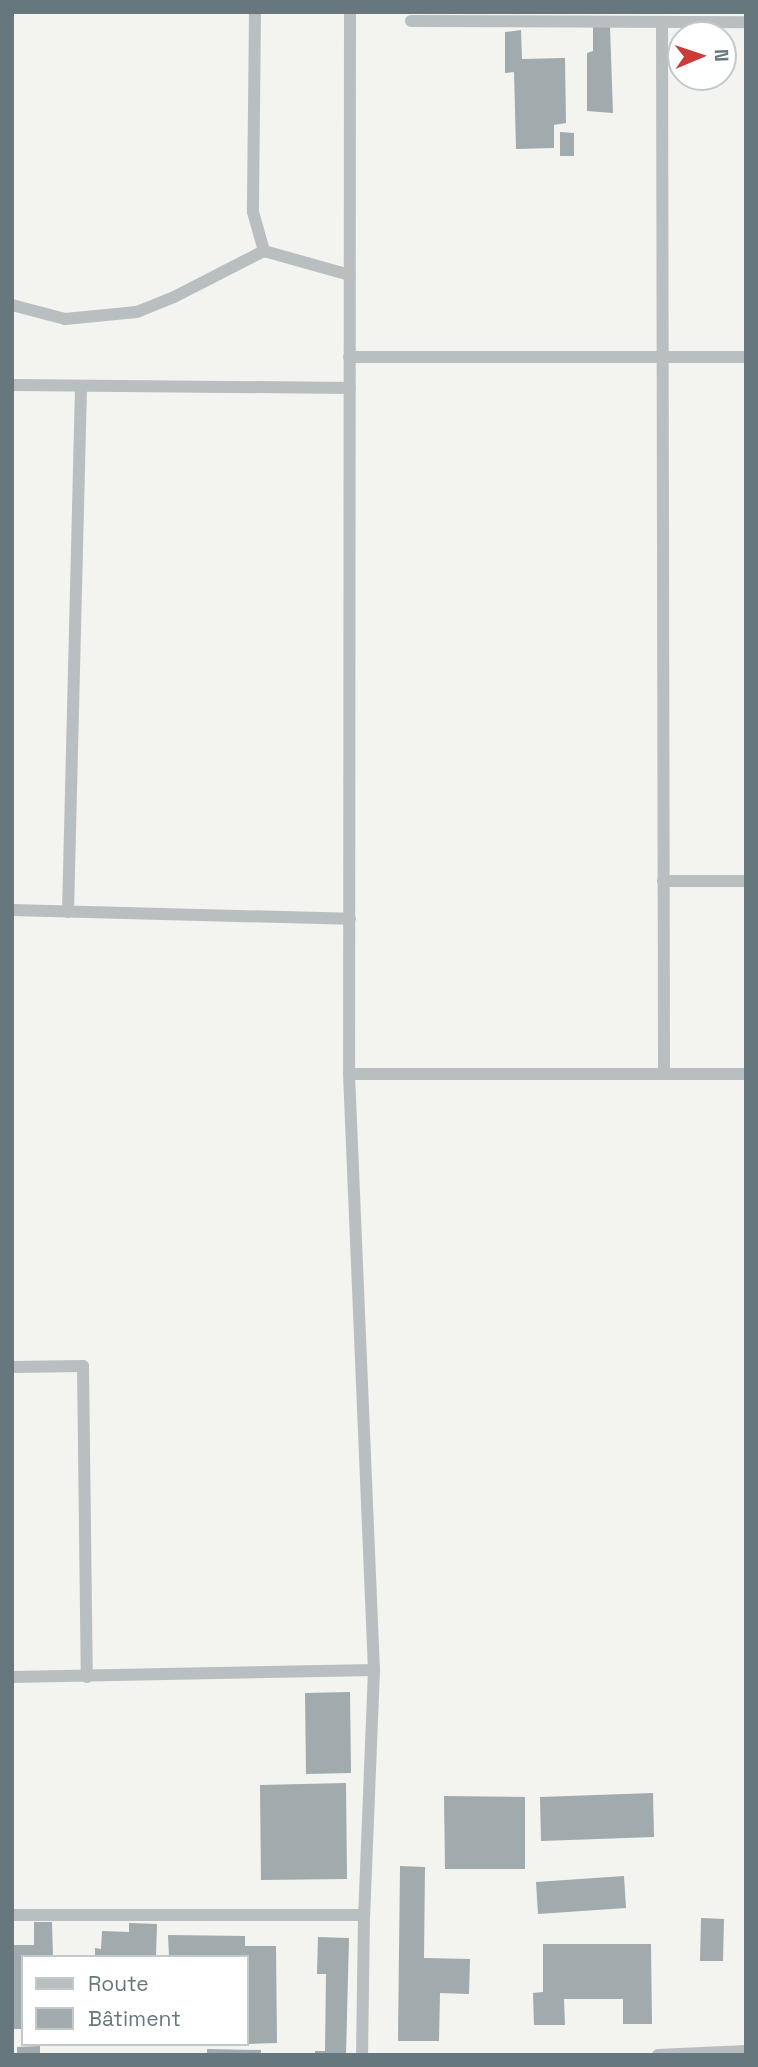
<!DOCTYPE html>
<html>
<head>
<meta charset="utf-8">
<style>
	body { margin:0 }
	#map { position:relative; width:758px; height:2067px; overflow:hidden; background:#f3f3f0; font-family:"Space Grotesk",sans-serif }
	div>[style] { position:absolute }
	[style*='--x'] { left:calc(var(--x)*1px); top:calc(var(--y)*1px); width:calc(var(--w)*1px); rotate:calc(var(--a)*1deg) }
	.building>* { inset:0; background:#a1aaac }
	.minor>* { height:12px; margin:-6px; padding:0 6px; transform-origin:6px; border-radius:6px; background:#b9bec0 }
	span { translate:-50% -50%; white-space:nowrap; text-align:center; line-height:1.15; -webkit-text-stroke:7px #fff; paint-order:stroke }
	.frame { position:absolute; inset:0; border:14px solid #66787d; pointer-events:none }
	.legend { position:absolute; left:21px; top:1955px; width:228px; height:91px; box-sizing:border-box; background:#fff; border:2px solid #c2c9cb; margin:0; padding:9px 12px; list-style:none; font-size:21px; color:#66787d }
	.legend li { display:flex; align-items:center; gap:14px; height:35px }
	.legend b { width:35px; border:2px solid #c2c9cb }
	.north { position:absolute; left:667px; top:21px; width:70px; height:70px; box-sizing:border-box; background:#fff; border:2px solid #c2c9cb; border-radius:50%; rotate:88deg; font-size:19px; font-weight:700; line-height:28px; text-align:center; color:#66787d }
	.north::after { content:''; display:block; margin:auto; width:24px; height:32px; background:#cb3b38; clip-path:polygon(50% 0,100% 100%,50% 72%,0 100%) }
</style>
</head>
<body>
<div id="map">
	<div class="building">
		<i style="clip-path:polygon(593px 27px,610px 27px,613px 113px,587px 111px,587px 53px,593px 51px)"></i>
		<i style="clip-path:polygon(521px 30px,522px 59px,565px 58px,566px 123px,554px 125px,554px 148px,516px 149px,514px 72px,505px 73px,505px 32px)"></i>
		<i style="clip-path:polygon(560px 132px,574px 133px,574px 156px,560px 156px)"></i>
		<i style="clip-path:polygon(350px 1692px,351px 1773px,306px 1774px,305px 1693px)"></i>
		<i style="clip-path:polygon(346px 1783px,347px 1879px,261px 1880px,260px 1785px)"></i>
		<i style="clip-path:polygon(653px 1793px,654px 1837px,541px 1841px,540px 1797px)"></i>
		<i style="clip-path:polygon(444px 1796px,525px 1797px,525px 1869px,445px 1869px)"></i>
		<i style="clip-path:polygon(400px 1866px,425px 1867px,424px 1958px,470px 1959px,469px 1994px,440px 1993px,439px 2041px,398px 2041px)"></i>
		<i style="clip-path:polygon(624px 1876px,626px 1908px,538px 1914px,536px 1882px)"></i>
		<i style="clip-path:polygon(701px 1918px,724px 1919px,723px 1961px,700px 1961px)"></i>
		<i style="clip-path:polygon(34px 1922px,52px 1922px,53px 1957px,23px 1957px,23px 2029px,12px 2029px,12px 1945px,34px 1945px)"></i>
		<i style="clip-path:polygon(129px 1923px,157px 1924px,156px 1957px,95px 1957px,95px 1948px,101px 1949px,102px 1931px,129px 1932px)"></i>
		<i style="clip-path:polygon(168px 1935px,245px 1936px,245px 1946px,276px 1946px,277px 2043px,247px 2044px,247px 1957px,169px 1957px)"></i>
		<i style="clip-path:polygon(318px 1937px,349px 1938px,346px 2055px,315px 2055px,315px 2051px,325px 2051px,326px 1974px,317px 1974px)"></i>
		<i style="clip-path:polygon(543px 1944px,651px 1944px,652px 2024px,623px 2024px,623px 1999px,564px 1999px,565px 2025px,534px 2025px,533px 1993px,543px 1992px)"></i>
		<i style="clip-path:polygon(40px 2046px,40px 2055px,17px 2055px,17px 2047px)"></i>
		<i style="clip-path:polygon(207px 2049px,261px 2050px,261px 2055px,207px 2055px)"></i>
	</div>
	<div class="minor">
		<i style="--x:255;--y:12;--w:200;--a:90.6"></i>
		<i style="--x:253;--y:212;--w:41;--a:74.2"></i>
		<i style="--x:264;--y:251;--w:89;--a:15.6"></i>
		<i style="--x:350;--y:12;--w:1062;--a:90.05"></i>
		<i style="--x:349;--y:1074;--w:597;--a:87.6"></i>
		<i style="--x:374;--y:1670;--w:245;--a:92.3"></i>
		<i style="--x:364;--y:1915;--w:140;--a:90.8"></i>
		<i style="--x:411;--y:21;--w:335;--a:0.2"></i>
		<i style="--x:662;--y:22;--w:1052;--a:89.89"></i>
		<i style="--x:12;--y:305;--w:55;--a:14.8"></i>
		<i style="--x:65;--y:319;--w:72;--a:-5.6"></i>
		<i style="--x:137;--y:312;--w:40;--a:-22"></i>
		<i style="--x:174;--y:297;--w:101;--a:-27.1"></i>
		<i style="--x:349;--y:357;--w:397;--a:0"></i>
		<i style="--x:12;--y:385;--w:338;--a:0.5"></i>
		<i style="--x:663;--y:881;--w:83;--a:0"></i>
		<i style="--x:12;--y:910;--w:338;--a:1.5"></i>
		<i style="--x:68;--y:912;--w:526;--a:-88.58"></i>
		<i style="--x:349;--y:1074;--w:397;--a:0"></i>
		<i style="--x:12;--y:1367;--w:71;--a:-0.8"></i>
		<i style="--x:83;--y:1366;--w:311;--a:89.3"></i>
		<i style="--x:12;--y:1677;--w:362;--a:-1.1"></i>
		<i style="--x:12;--y:1915;--w:352;--a:0"></i>
		<i style="--x:658;--y:2055;--w:88;--a:-2.6"></i>
	</div>
	<div class="frame"></div>
	<ul class="legend">
	<li><b style="height:9px;background:#b9bec0"></b>Route</li>
	<li><b style="height:19px;background:#a1aaac"></b>Bâtiment</li>
	</ul>
	<div class="north">N</div>
</div>
</body>
</html>
